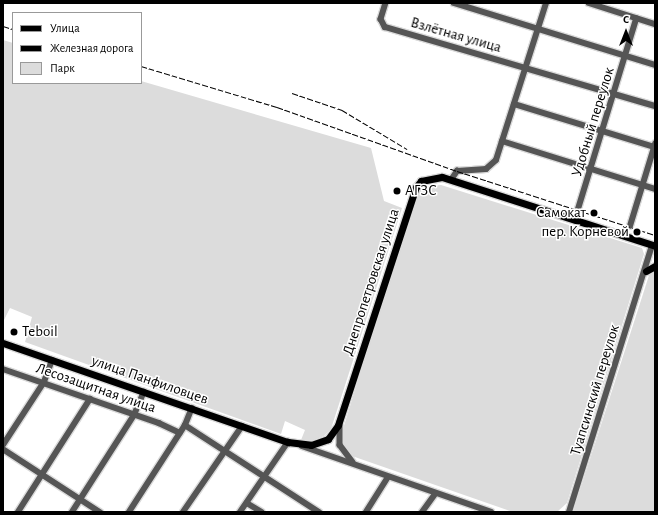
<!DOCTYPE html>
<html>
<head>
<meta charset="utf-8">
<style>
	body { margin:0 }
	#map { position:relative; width:658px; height:515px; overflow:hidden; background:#fff; font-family:"Alegreya Sans",sans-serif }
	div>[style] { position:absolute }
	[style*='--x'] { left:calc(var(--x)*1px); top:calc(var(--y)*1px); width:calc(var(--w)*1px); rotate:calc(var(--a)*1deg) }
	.green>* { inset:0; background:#dcdcdc }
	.roads { filter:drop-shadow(1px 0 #dbdbdb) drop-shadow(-1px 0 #dbdbdb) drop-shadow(0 1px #dbdbdb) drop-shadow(0 -1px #dbdbdb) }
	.minor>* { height:5.5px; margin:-2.75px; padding:0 2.75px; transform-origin:2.75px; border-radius:2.75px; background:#555 }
	.major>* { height:7px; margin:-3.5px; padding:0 3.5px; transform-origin:3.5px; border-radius:3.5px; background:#000 }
	.rail>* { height:1px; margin-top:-0.5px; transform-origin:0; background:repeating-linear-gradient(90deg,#000 0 6px,transparent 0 8px) }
	.dots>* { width:11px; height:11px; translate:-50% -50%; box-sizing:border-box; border:2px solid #fff; border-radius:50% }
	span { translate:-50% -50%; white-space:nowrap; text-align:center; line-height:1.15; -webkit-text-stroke:3px #fff; paint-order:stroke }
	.street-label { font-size:15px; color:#000 }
	.poi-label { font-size:15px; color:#000 }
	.left { translate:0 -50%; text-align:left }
	.right { translate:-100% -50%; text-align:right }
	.frame { position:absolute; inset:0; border:4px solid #000; pointer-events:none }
	.legend { position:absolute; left:12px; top:12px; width:130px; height:72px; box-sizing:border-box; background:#fff; border:1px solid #999; margin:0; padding:5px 7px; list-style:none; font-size:12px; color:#000 }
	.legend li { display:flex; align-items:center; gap:8px; height:20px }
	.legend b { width:20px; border:1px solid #999 }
	.north { position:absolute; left:606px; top:12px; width:40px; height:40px; -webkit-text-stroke:3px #fff; paint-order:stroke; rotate:0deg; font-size:11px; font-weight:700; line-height:16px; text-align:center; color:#000 }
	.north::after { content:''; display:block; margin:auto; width:14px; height:18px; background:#000; clip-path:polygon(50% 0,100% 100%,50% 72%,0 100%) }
</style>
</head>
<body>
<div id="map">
	<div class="green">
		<i style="clip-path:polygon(3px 40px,13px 43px,13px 83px,141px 83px,141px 81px,371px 148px,384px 201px,402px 208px,331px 429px,324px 436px,314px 440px,301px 440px,305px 430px,285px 421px,281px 434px,25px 342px,32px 317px,10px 308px,3px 322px)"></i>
		<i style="clip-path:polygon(441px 185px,642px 248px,644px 254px,567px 503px,557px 512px,513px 512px,352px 456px,344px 448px,343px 429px,416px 191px,422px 187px)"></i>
		<i style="clip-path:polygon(652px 266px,655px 266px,655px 512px,573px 512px)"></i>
	</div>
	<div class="roads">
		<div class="minor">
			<i style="--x:386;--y:3;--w:17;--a:107"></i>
			<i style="--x:381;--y:19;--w:9;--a:63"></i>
			<i style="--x:385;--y:27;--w:281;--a:16.3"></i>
			<i style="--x:454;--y:3;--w:210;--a:17.1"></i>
			<i style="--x:589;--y:3;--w:69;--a:17.7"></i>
			<i style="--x:514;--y:104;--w:147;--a:17"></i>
			<i style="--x:502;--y:141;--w:160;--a:17.4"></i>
			<i style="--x:451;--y:180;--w:11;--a:-56"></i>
			<i style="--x:457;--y:171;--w:29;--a:-4"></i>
			<i style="--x:486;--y:169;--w:13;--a:-42"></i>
			<i style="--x:496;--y:160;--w:165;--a:-72.3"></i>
			<i style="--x:578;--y:209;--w:199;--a:-73"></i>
			<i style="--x:630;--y:226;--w:86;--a:-73"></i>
			<i style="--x:3;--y:369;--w:165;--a:19.1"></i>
			<i style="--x:159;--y:423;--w:23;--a:25"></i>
			<i style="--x:340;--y:422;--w:23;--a:90"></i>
			<i style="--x:340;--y:445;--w:21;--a:53"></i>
			<i style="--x:185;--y:425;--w:160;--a:33"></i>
			<i style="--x:3;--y:445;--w:75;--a:-56.9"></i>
			<i style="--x:44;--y:382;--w:23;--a:-70"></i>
			<i style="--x:302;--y:446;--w:200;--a:19.2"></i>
			<i style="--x:3;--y:449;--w:116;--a:33"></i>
			<i style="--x:247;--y:503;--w:17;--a:31"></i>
			<i style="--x:18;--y:512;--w:134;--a:-57.5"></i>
			<i style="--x:72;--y:512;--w:115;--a:-57.4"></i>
			<i style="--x:134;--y:415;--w:25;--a:-67"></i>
			<i style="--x:129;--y:512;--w:103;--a:-57.2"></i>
			<i style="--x:185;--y:425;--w:18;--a:-68"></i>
			<i style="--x:183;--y:512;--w:104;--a:-55.5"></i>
			<i style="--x:240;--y:512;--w:85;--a:-55.6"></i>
			<i style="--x:366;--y:512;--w:41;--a:-57.8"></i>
			<i style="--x:422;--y:512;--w:22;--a:-54"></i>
			<i style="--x:569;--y:512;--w:279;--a:-72.7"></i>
		</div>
		<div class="major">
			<i style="--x:646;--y:271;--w:10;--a:-29"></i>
			<i style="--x:3;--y:343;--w:302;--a:19.2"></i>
			<i style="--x:288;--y:442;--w:23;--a:7"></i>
			<i style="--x:311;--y:445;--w:18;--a:-19"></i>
			<i style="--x:328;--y:439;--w:17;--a:-54"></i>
			<i style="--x:338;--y:425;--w:250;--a:-71.9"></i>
			<i style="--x:416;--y:187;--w:8;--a:-50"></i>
			<i style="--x:421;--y:181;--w:21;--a:-11"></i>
			<i style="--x:442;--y:177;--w:224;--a:17.9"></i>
		</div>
	</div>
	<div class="rail">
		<i style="--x:3;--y:26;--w:10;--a:17"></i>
		<i style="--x:141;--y:66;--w:142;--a:16.8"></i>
		<i style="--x:277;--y:107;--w:191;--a:19.6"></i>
		<i style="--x:457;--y:171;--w:208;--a:17.9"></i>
		<i style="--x:292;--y:93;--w:53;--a:18.8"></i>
		<i style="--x:342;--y:110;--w:76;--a:31"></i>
	</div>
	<div class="dots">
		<i style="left:397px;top:191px;background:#000"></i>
		<i style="left:594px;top:213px;background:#000"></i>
		<i style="left:637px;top:232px;background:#000"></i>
		<i style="left:14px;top:332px;background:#000"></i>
	</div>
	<div class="street-label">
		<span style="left:456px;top:35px;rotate:16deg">Взлётная улица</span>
		<span style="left:593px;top:122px;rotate:-73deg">Удобный переулок</span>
		<span style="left:371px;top:282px;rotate:-72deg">Днепропетровская улица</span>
		<span style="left:150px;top:380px;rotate:19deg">улица Панфиловцев</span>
		<span style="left:96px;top:388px;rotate:19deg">Лесозащитная улица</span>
		<span style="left:595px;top:390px;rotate:-73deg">Туапсинский переулок</span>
	</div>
	<div class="poi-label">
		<span class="left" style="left:405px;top:191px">АГЗС</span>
		<span class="right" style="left:586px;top:213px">Самокат</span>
		<span class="right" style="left:629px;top:232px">пер. Корневой</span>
		<span class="left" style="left:22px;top:332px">Teboil</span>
	</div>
	<div class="frame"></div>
	<ul class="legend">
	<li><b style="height:5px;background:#000"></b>Улица</li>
	<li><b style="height:5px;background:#000"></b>Железная дорога</li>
	<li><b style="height:11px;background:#dcdcdc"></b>Парк</li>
	</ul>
	<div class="north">С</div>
</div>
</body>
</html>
